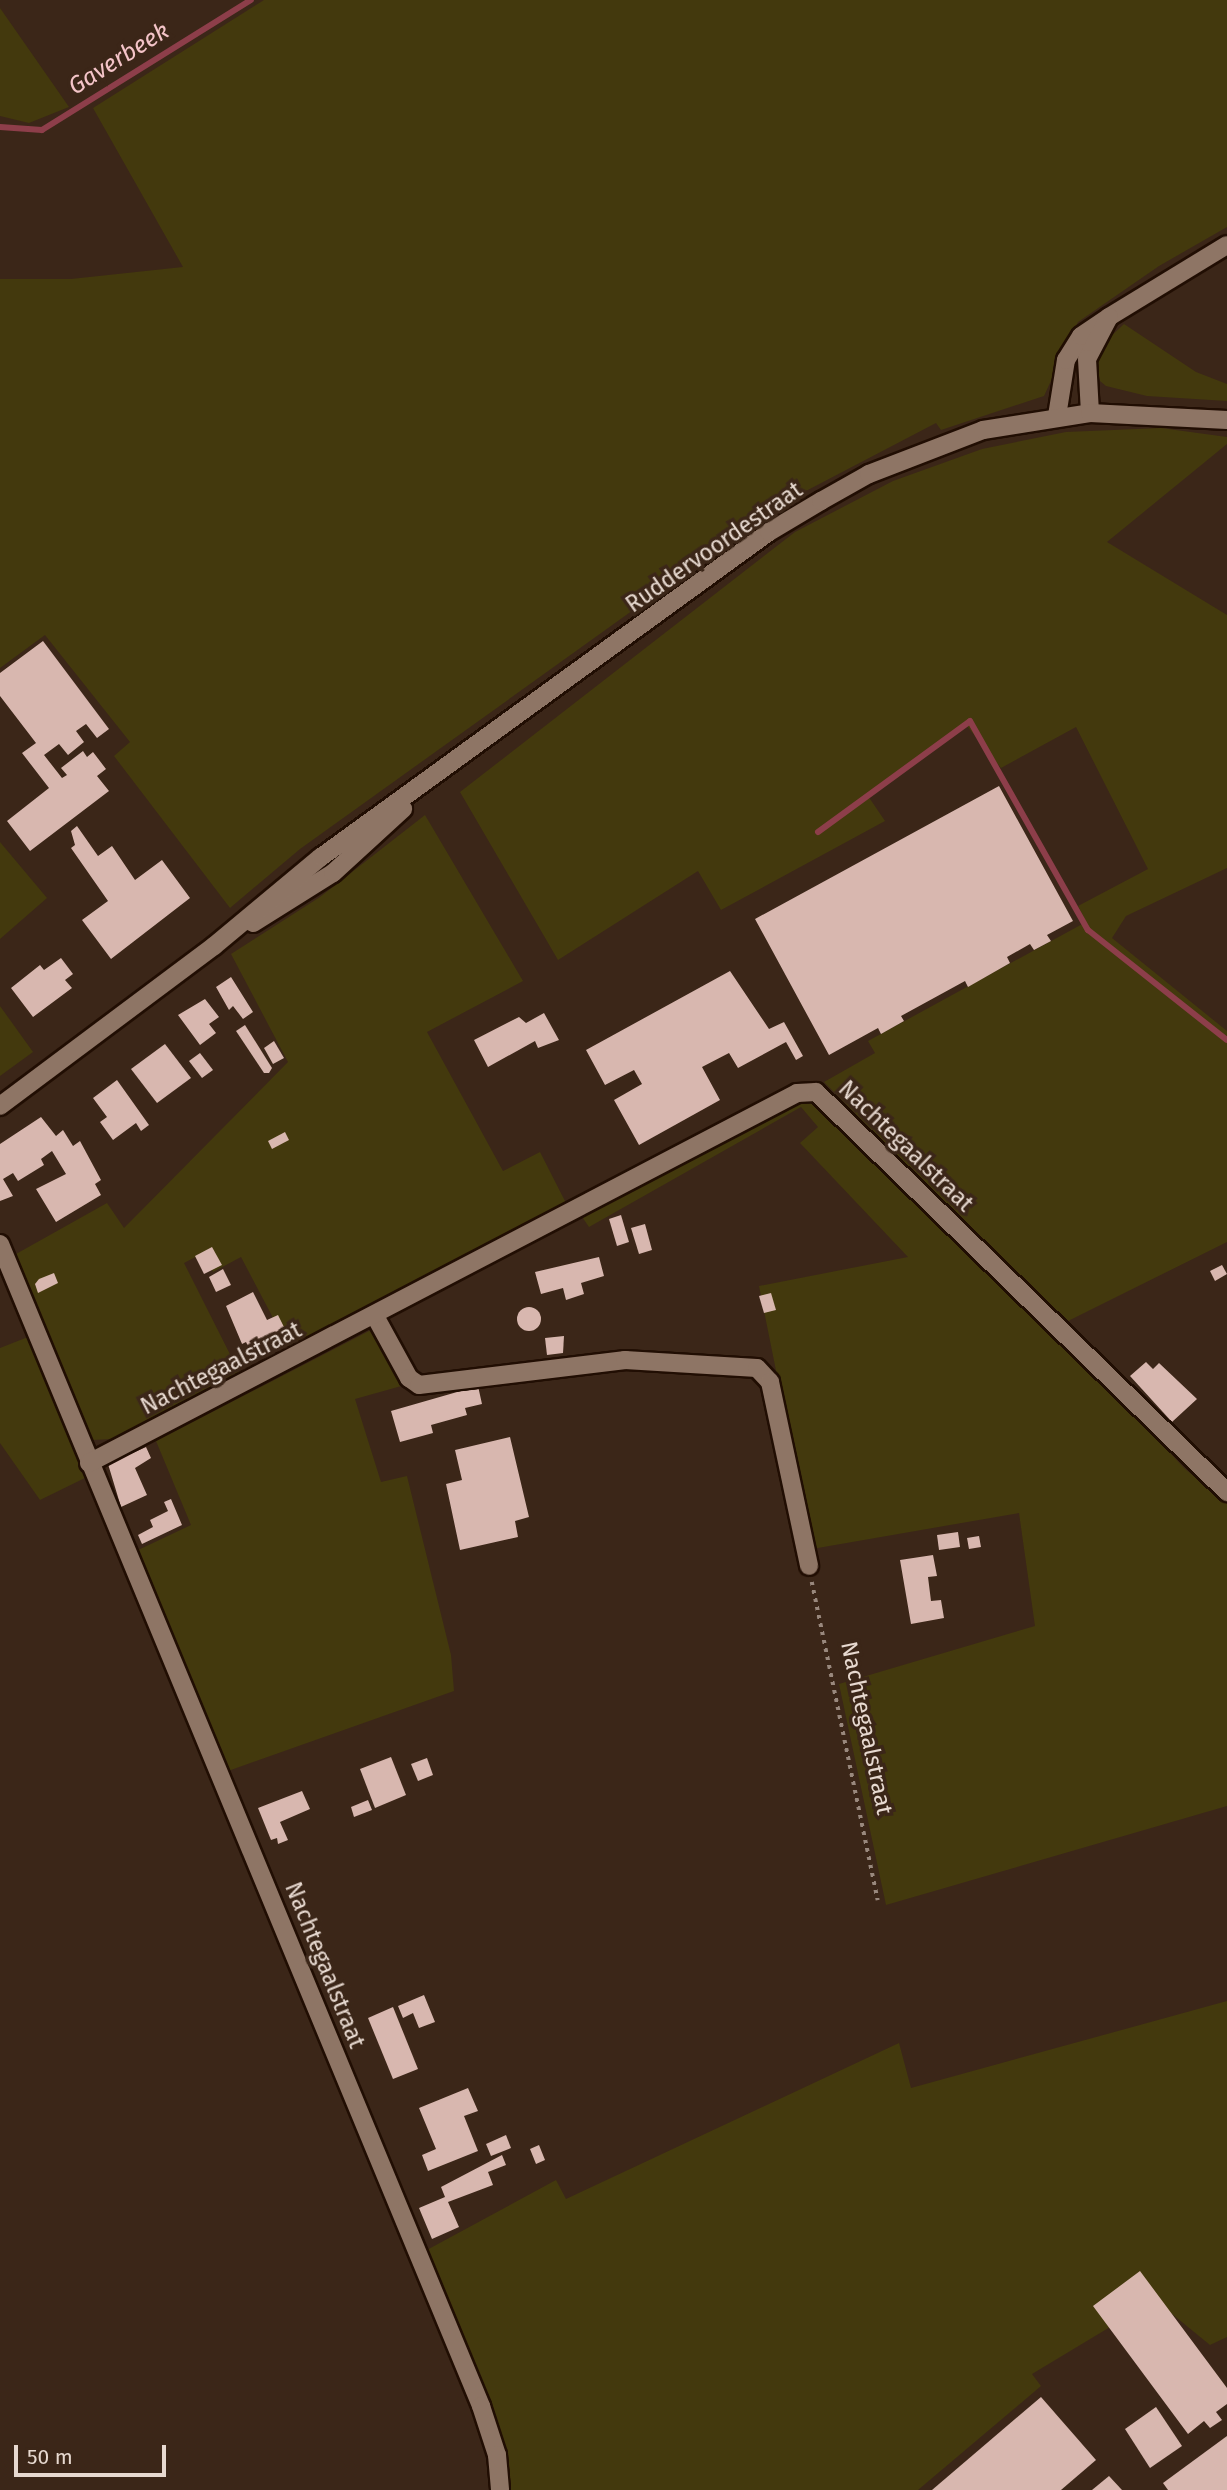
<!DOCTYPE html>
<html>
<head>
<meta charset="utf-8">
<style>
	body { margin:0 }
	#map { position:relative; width:1227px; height:2490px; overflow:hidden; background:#3b2618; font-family:"Fira Sans",sans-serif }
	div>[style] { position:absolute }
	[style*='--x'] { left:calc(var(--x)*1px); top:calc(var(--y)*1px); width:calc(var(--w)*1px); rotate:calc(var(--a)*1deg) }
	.green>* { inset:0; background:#43390d }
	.stream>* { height:6px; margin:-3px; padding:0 3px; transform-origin:3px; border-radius:3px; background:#8d3e4a }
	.building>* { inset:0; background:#d8b7af }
	.round { border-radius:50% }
	.path>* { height:3.5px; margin-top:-1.75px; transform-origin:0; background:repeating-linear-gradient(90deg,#99887d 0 3.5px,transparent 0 8.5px) }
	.roads { filter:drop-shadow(2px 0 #210e03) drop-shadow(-2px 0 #210e03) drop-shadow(0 2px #210e03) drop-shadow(0 -2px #210e03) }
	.minor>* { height:18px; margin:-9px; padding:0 9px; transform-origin:9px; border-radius:9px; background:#8e7565 }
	span { translate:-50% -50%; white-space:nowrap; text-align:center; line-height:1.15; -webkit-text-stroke:7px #3b2618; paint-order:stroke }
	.street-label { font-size:23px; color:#e7d9d0 }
	.water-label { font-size:24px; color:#f4c4c8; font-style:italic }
	.scale { position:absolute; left:14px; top:2445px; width:152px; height:32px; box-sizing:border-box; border:4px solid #e7d9d0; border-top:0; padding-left:9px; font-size:21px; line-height:24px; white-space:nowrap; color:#e7d9d0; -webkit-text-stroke:5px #3b2618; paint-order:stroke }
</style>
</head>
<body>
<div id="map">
	<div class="green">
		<i style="clip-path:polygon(264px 0,1227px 0,1227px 227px,1159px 266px,1078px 322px,1044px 396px,941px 430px,936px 423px,781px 504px,300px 849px,230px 908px,114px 756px,130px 742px,45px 635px,0 668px,0 279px,71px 279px,183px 267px,93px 108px)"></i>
		<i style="clip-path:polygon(0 8px,69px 107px,29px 123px,0 116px)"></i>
		<i style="clip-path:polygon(1124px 324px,1196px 372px,1227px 384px,1227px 401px,1147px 396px,1106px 386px,1100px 381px,1094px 352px)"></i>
		<i style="clip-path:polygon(1161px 428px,1227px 437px,1227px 444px,1107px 542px,1227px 615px,1227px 868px,1126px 916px,1112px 938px,1227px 1031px,1227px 1242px,1064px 1323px,824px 1082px,875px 1053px,868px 1041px,1086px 922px,1078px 906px,1148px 869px,1076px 727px,1001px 768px,967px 726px,868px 796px,885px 821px,721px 910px,698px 871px,558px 960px,460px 792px,795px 532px,893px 481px,982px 449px,1066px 432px)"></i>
		<i style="clip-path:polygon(425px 815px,523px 981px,427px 1032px,503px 1171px,540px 1152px,567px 1205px,291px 1352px,241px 1257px,213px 1272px,205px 1252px,184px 1263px,243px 1380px,162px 1419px,112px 1439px,92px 1440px,16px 1254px,107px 1203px,124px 1228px,288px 1062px,231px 954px,320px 897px)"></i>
		<i style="clip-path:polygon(0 842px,47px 898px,0 939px)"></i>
		<i style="clip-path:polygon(0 1006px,33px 1052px,0 1076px)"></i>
		<i style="clip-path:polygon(804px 1090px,1117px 1396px,1184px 1468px,1227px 1504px,1227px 1806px,886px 1905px,839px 1684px,1035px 1626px,1019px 1513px,812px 1549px,759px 1286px,908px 1257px,800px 1143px,818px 1127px,801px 1107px,589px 1227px,578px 1211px)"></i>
		<i style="clip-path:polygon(371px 1330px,405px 1385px,355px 1399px,381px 1482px,407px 1476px,451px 1655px,454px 1691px,228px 1771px,136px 1551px,191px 1525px,156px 1441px)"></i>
		<i style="clip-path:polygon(28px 1337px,89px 1476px,40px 1500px,0 1443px,0 1348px)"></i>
		<i style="clip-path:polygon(1227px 2001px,1227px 2337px,1210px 2345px,1155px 2300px,1032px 2374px,1041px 2386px,918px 2490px,507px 2490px,508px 2465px,501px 2434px,425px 2251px,556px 2180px,566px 2199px,899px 2043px,911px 2088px)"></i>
	</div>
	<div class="stream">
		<i style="--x:0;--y:127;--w:42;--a:4.1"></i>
		<i style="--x:42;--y:130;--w:246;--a:-31.9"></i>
		<i style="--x:818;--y:832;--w:188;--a:-36.1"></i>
		<i style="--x:970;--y:721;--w:240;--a:60.6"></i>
		<i style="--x:1088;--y:930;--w:177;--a:38.4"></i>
	</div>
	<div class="building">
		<i style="clip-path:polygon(43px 641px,109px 729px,97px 738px,86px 724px,76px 731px,84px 742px,68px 755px,59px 744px,44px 755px,62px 778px,67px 775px,61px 768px,83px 751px,87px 757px,93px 752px,106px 769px,97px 776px,109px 791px,30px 851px,7px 821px,49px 788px,22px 753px,36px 743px,0 696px,0 673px)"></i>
		<i style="clip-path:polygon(999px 786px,1073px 921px,1047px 935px,1051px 941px,1034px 950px,1030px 944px,1007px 957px,1010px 963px,968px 987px,965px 981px,901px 1016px,904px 1021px,881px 1034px,878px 1028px,829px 1055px,755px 919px)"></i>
		<i style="clip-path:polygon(77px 826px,98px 856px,112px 846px,135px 880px,162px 860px,190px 898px,111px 959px,82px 920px,108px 901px,71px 848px,75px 845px,71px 831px)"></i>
		<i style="clip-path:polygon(61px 958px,73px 974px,65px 980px,72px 988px,33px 1017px,11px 988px,40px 965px,44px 970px)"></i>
		<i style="clip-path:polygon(730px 971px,769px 1029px,784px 1022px,803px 1056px,796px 1060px,786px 1042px,738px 1068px,729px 1053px,702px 1067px,720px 1100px,639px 1145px,614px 1100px,642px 1084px,634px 1070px,605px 1085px,586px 1050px)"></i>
		<i style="clip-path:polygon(231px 977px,253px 1012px,243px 1019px,233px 1006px,229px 1010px,216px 987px)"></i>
		<i style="clip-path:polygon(205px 999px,219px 1017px,209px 1024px,216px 1033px,200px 1045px,178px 1015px)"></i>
		<i style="clip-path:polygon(544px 1013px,559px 1040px,538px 1048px,535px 1041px,488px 1067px,474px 1040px,519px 1017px,526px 1023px)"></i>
		<i style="clip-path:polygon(245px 1025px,272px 1068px,269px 1073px,264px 1073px,236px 1031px)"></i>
		<i style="clip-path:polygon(274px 1041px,284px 1058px,273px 1064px,264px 1048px)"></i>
		<i style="clip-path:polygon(165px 1044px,191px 1078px,157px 1103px,131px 1069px)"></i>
		<i style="clip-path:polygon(200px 1053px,213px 1070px,202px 1078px,189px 1061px)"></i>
		<i style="clip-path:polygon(117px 1080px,149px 1125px,141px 1131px,136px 1123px,113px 1140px,100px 1122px,107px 1117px,93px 1098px)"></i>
		<i style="clip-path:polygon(41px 1117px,56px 1136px,63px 1130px,73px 1146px,80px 1141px,101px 1180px,95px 1184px,101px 1195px,56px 1222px,36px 1189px,66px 1174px,52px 1151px,41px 1159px,44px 1165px,18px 1181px,13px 1173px,3px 1179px,13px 1196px,0 1201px,0 1144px)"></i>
		<i style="clip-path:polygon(285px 1132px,289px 1140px,272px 1149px,268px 1141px)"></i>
		<i style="clip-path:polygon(621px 1215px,629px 1242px,617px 1246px,609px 1219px)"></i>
		<i style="clip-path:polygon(645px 1224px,652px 1250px,639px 1254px,631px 1228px)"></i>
		<i style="clip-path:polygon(212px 1247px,222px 1265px,204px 1274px,195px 1256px)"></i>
		<i style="clip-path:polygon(599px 1257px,604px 1276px,581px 1283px,584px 1294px,566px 1300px,563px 1288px,541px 1294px,535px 1272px)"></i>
		<i style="clip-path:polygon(1222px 1265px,1227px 1274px,1215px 1281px,1210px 1271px)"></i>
		<i style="clip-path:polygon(223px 1269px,231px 1285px,216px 1292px,209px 1277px)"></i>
		<i style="clip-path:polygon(54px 1273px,58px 1283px,38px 1293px,35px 1284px,39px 1279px)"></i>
		<i style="clip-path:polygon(253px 1292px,267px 1320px,278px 1315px,285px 1329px,250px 1350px,246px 1342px,242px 1344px,226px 1306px)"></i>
		<i style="clip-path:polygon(771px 1293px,776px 1310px,764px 1313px,759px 1296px)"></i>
		<i class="round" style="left:517px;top:1307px;width:24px;height:24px"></i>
		<i style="clip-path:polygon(564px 1336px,563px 1353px,547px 1355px,545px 1338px)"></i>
		<i style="clip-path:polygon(1146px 1362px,1153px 1369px,1159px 1363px,1197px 1399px,1172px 1422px,1130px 1376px)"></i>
		<i style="clip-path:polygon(478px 1386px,482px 1404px,465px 1408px,467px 1415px,431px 1425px,433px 1433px,400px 1442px,391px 1411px)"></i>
		<i style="clip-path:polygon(510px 1437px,529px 1517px,515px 1521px,518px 1537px,460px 1550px,446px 1484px,462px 1480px,455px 1450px)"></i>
		<i style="clip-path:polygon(146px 1447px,151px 1458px,135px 1468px,147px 1495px,121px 1507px,108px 1464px)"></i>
		<i style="clip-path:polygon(171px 1499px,182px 1525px,142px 1544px,138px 1535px,153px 1527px,150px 1520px,168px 1511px,164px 1502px)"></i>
		<i style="clip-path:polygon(958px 1532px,960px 1547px,939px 1550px,937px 1535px)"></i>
		<i style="clip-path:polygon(979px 1536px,981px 1547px,969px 1549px,967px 1538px)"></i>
		<i style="clip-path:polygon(933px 1555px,937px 1576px,928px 1577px,931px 1601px,941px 1600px,944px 1618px,911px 1624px,900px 1560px)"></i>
		<i style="clip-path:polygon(391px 1757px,406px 1795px,375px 1808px,360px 1769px)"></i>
		<i style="clip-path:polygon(427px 1758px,433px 1775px,418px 1781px,411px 1764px)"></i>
		<i style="clip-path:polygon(302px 1791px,310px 1809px,280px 1822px,288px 1840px,278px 1844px,277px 1838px,271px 1840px,258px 1808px)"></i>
		<i style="clip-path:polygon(368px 1800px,372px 1810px,354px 1817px,351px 1807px)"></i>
		<i style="clip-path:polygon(424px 1995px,435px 2022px,419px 2028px,413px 2013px,403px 2018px,398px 2006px)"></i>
		<i style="clip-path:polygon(393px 2007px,418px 2069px,393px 2079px,368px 2018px)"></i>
		<i style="clip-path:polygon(468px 2088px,478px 2111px,464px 2116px,478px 2151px,428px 2171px,422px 2155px,436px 2149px,419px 2108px)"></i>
		<i style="clip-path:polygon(506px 2135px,511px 2148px,491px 2156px,486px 2144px)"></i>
		<i style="clip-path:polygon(539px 2145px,545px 2160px,536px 2164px,530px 2149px)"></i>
		<i style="clip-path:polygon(502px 2155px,506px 2165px,488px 2172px,493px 2185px,448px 2202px,459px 2227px,432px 2239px,419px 2208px,445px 2197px,441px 2187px)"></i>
		<i style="clip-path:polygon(1140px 2271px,1227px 2388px,1227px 2404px,1216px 2412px,1222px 2420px,1210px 2428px,1204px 2421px,1188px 2434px,1093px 2306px)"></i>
		<i style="clip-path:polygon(1041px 2397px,1096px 2460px,1061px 2490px,932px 2490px)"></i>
		<i style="clip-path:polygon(1156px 2407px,1182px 2446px,1150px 2468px,1125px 2429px)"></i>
		<i style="clip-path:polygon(1227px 2436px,1227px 2490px,1168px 2490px,1163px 2483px)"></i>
		<i style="clip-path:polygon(1109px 2476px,1122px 2490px,1092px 2490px)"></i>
	</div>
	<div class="path">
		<i style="--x:812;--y:1582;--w:325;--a:78.3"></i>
	</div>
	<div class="roads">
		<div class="minor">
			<i style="--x:1109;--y:317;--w:138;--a:-31.4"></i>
			<i style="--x:1057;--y:416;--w:57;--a:-80.9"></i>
			<i style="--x:1066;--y:360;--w:28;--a:-58"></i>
			<i style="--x:1081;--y:336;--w:34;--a:-34"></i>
			<i style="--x:1109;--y:317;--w:47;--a:117.6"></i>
			<i style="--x:1087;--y:359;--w:54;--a:86.8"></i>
			<i style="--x:253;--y:923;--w:94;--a:-32"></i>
			<i style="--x:333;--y:873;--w:95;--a:-42.4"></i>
			<i style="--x:0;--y:1106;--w:267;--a:-36.8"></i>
			<i style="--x:214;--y:946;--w:139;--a:-39.8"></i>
			<i style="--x:321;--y:857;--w:553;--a:-35.96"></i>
			<i style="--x:769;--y:532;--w:61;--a:-30.8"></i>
			<i style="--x:821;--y:501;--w:55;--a:-29.4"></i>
			<i style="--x:869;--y:474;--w:122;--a:-21.1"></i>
			<i style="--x:983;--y:430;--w:108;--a:-9"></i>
			<i style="--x:1090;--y:413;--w:137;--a:2.9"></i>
			<i style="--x:0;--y:1244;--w:1258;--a:67.51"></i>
			<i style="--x:481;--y:2406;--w:52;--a:71.9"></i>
			<i style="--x:497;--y:2455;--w:35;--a:85"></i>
			<i style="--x:375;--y:1316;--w:71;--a:61.3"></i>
			<i style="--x:409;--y:1378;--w:12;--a:35"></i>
			<i style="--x:419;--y:1385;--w:208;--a:-6.9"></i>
			<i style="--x:625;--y:1360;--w:132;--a:3.5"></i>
			<i style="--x:757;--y:1368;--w:19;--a:47"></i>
			<i style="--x:770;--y:1382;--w:188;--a:78"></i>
			<i style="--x:89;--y:1463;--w:799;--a:-27.59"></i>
			<i style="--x:797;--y:1093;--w:19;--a:-3"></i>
			<i style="--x:816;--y:1092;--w:574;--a:44.22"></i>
		</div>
	</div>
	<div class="street-label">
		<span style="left:714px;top:547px;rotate:-35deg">Ruddervoordestraat</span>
		<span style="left:906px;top:1146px;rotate:44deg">Nachtegaalstraat</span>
		<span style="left:221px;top:1368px;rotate:-27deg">Nachtegaalstraat</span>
		<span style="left:867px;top:1728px;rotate:78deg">Nachtegaalstraat</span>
		<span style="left:325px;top:1965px;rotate:68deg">Nachtegaalstraat</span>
	</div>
	<div class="water-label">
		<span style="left:119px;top:59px;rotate:-32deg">Gaverbeek</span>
	</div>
	<div class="scale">50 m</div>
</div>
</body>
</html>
